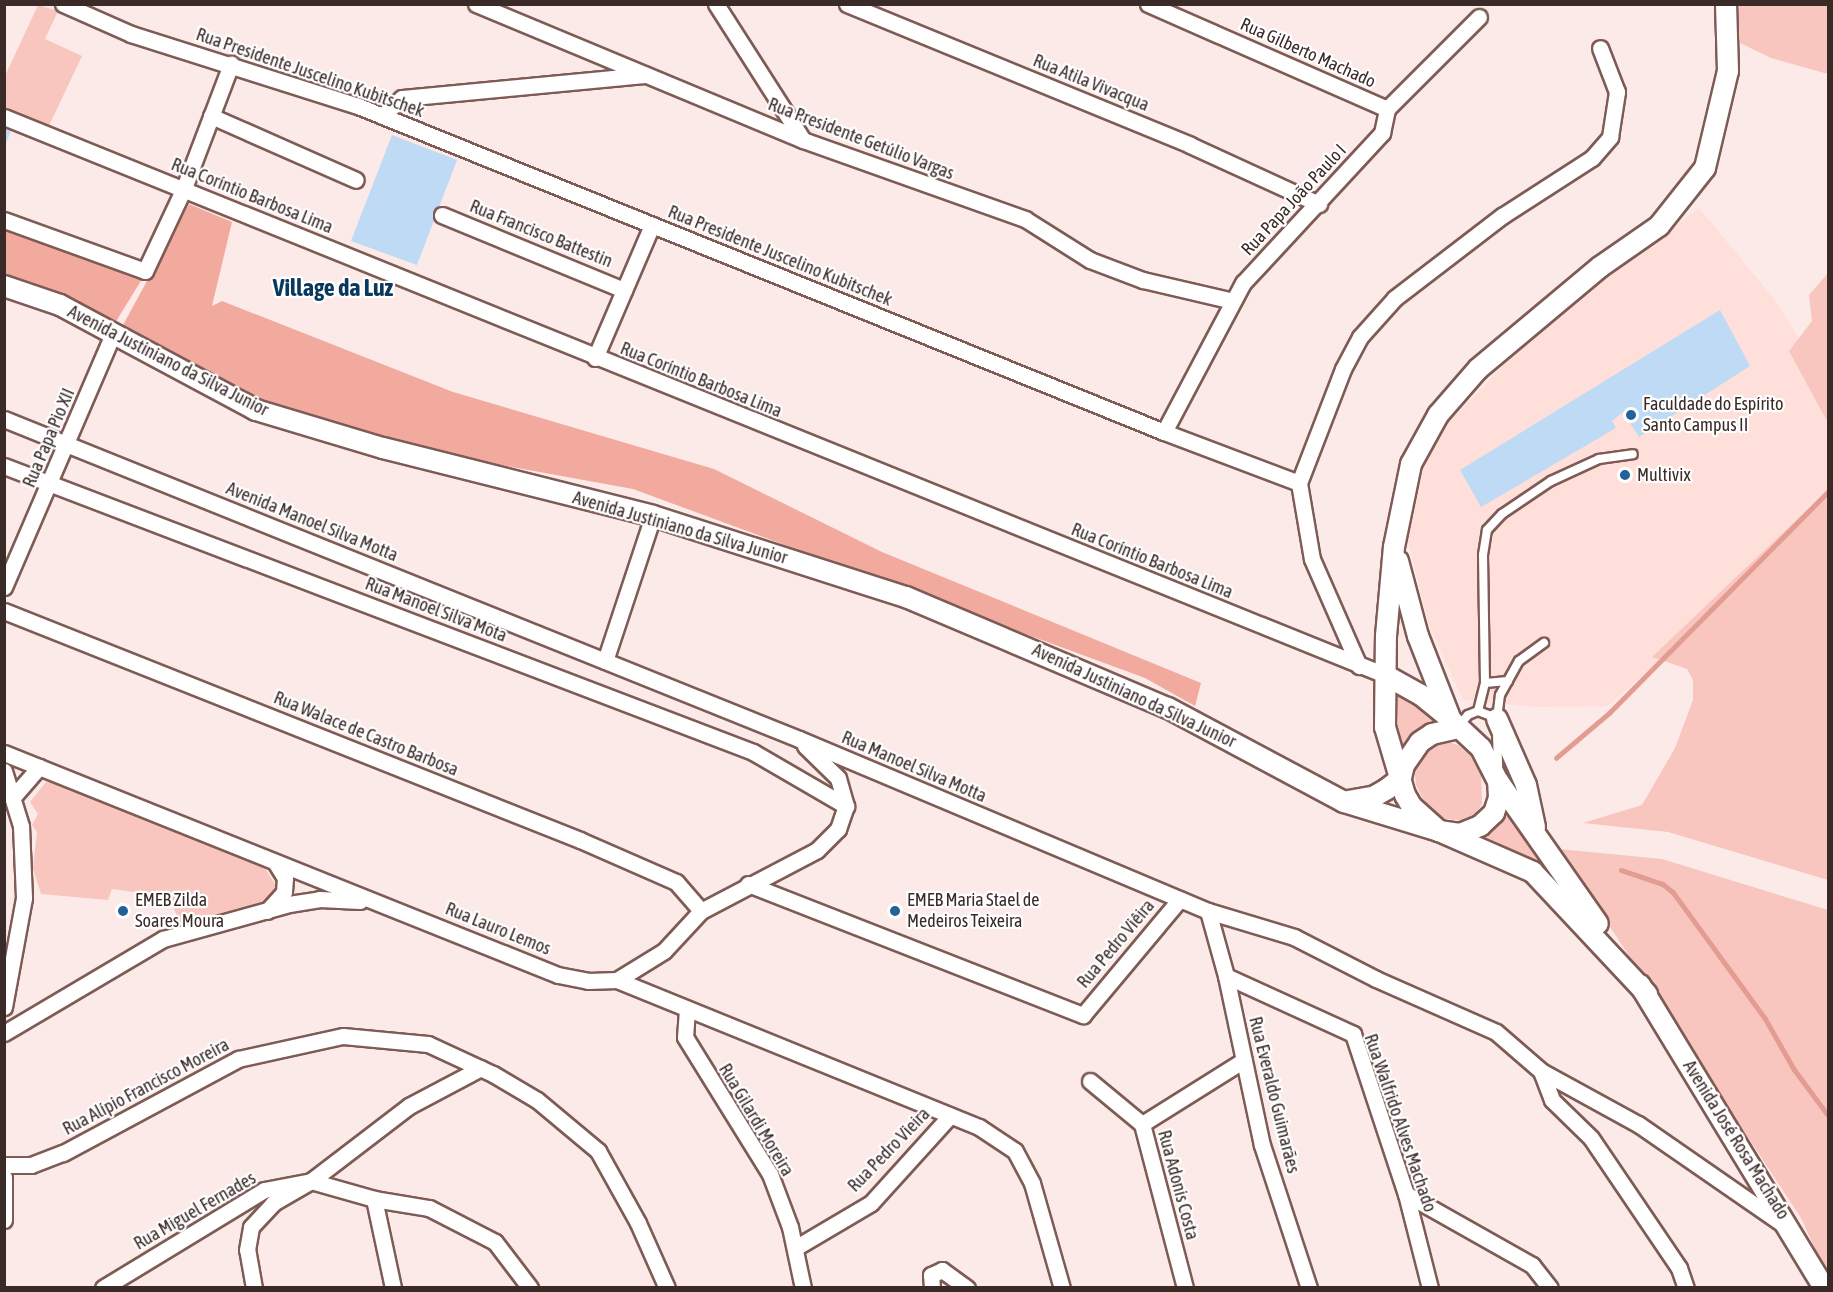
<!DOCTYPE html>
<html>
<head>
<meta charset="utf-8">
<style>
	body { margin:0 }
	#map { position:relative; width:1833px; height:1292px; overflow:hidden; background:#fbeae7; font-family:"Asap Condensed",sans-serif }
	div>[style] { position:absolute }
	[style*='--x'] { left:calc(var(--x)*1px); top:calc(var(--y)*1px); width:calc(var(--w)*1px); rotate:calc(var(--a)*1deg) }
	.built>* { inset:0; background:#fedfda }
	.green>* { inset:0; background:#f8c6be }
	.forest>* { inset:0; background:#f2aa9f }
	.stream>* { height:4.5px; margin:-2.25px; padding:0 2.25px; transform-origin:2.25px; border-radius:2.25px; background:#e29c91 }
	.building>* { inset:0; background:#bedaf5 }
	.roads { filter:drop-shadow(2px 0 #7e5b55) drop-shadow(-2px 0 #7e5b55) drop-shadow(0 2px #7e5b55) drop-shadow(0 -2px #7e5b55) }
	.lane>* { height:8px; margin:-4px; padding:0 4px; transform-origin:4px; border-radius:4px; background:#fff }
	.street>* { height:15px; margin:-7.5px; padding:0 7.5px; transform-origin:7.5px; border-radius:7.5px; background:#fff }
	.secondary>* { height:20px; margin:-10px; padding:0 10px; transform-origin:10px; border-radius:10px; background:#fff }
	.dots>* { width:16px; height:16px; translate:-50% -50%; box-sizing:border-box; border:3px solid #fff; border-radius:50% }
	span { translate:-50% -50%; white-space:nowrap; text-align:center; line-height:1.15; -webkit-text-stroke:4.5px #fff; paint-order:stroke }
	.street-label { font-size:18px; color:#3a2a28 }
	.poi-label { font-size:18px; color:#3a2a28 }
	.left { translate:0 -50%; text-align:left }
	.district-label { font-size:24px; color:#0a385c; font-weight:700 }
	.frame { position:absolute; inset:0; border:6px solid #3a2a28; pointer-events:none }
</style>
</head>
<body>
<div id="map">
	<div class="built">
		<i style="clip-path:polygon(1699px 208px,1775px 300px,1828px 385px,1828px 508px,1608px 706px,1537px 707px,1463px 700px,1429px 625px,1408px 541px,1429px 443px,1531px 337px)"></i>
	</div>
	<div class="green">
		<i style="clip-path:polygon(38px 5px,58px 11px,45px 39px,82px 56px,47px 130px,5px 111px,5px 76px)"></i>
		<i style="clip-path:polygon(1718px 5px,1828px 5px,1828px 74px,1771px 58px,1738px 42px,1720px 46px)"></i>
		<i style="clip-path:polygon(1828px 273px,1828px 423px,1789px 351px,1812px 321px,1809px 295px)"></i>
		<i style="clip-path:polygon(1828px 490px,1828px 880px,1668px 832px,1583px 823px,1642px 805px,1675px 748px,1693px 700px,1693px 680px,1687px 669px,1652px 657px)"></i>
		<i style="clip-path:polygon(1392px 690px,1440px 721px,1398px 750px,1392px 723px)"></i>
		<i style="clip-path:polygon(1444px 741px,1458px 745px,1469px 754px,1481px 772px,1482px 804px,1473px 817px,1464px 821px,1442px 818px,1425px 803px,1416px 785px,1414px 768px,1421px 754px)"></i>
		<i style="clip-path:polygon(46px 782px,74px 784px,265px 868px,279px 891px,263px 905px,183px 930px,169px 897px,112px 889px,108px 900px,41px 894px,33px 869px,37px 832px,32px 825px,38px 814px,30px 802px)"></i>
		<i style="clip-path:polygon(1506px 813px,1507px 813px,1543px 865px,1484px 836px)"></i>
		<i style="clip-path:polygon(1559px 849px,1662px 859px,1828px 910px,1828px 1277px,1801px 1218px)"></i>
	</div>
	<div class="forest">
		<i style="clip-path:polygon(189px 204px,232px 222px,212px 306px,222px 301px,453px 392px,714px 469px,882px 552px,1201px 683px,1195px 706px,1145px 678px,633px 489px,398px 446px,258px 404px,117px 336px)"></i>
		<i style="clip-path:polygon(4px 230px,144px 276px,115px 323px,71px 304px,67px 297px,5px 280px)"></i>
	</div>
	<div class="stream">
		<i style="--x:1556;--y:758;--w:70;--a:-40.3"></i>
		<i style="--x:1609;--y:713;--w:311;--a:-45.3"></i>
		<i style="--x:1621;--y:870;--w:44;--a:18.4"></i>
		<i style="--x:1663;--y:884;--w:13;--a:39"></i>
		<i style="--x:1673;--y:892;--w:156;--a:53.9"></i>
		<i style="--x:1765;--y:1018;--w:59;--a:60.4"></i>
		<i style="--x:1794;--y:1069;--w:57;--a:53.5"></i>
	</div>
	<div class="building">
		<i style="clip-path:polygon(4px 122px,13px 125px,5px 146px,4px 146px)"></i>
		<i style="clip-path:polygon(392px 135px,457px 160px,417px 265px,351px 241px)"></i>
		<i style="clip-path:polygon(1720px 310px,1750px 366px,1639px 437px,1623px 412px,1612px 421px,1616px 428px,1481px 507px,1460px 470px)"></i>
	</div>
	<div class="roads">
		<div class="lane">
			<i style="--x:1485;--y:683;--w:23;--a:-5"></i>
			<i style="--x:1478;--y:711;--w:29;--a:-76"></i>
			<i style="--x:1485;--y:683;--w:128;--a:-90.9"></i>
			<i style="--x:1483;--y:555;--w:25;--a:-81"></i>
			<i style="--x:1487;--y:530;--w:22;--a:-47"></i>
			<i style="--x:1502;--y:514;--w:59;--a:-34"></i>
			<i style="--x:1551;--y:481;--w:53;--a:-24.6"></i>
			<i style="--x:1599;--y:459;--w:34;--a:-8"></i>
			<i style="--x:1497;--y:719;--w:24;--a:-83"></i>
			<i style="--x:1500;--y:695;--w:39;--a:-61"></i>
			<i style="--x:1519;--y:661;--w:31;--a:-36"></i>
			<i style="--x:1459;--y:726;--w:14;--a:-51"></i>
			<i style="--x:1468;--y:715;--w:11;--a:-22"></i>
			<i style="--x:1478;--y:711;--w:19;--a:21"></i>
			<i style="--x:1497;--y:734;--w:33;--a:88"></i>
		</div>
		<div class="street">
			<i style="--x:63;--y:4;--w:74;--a:23.8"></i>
			<i style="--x:131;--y:34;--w:238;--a:17.6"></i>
			<i style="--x:358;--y:106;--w:869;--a:22.02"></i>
			<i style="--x:1164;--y:432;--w:144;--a:20.7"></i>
			<i style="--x:1299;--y:483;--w:77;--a:80.3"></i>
			<i style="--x:1312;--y:559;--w:117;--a:66.3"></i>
			<i style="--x:476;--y:4;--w:354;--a:22.6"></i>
			<i style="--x:803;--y:140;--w:236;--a:19.6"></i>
			<i style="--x:1025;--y:219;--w:77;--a:32.2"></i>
			<i style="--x:1090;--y:260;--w:57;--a:20.7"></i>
			<i style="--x:1143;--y:280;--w:92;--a:13.1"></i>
			<i style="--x:716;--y:4;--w:161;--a:57.4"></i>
			<i style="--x:847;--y:4;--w:371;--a:22.3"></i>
			<i style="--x:1190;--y:145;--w:142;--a:24.6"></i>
			<i style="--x:1148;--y:4;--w:261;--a:23.7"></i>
			<i style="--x:211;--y:116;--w:158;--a:23.8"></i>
			<i style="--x:382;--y:116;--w:27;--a:-42"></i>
			<i style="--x:402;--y:98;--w:244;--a:-5.4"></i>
			<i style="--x:4;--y:117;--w:1489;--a:22"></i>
			<i style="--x:442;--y:215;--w:197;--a:22.4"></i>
			<i style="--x:4;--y:220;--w:150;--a:19.9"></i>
			<i style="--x:145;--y:271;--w:92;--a:-64.8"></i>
			<i style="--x:184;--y:188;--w:133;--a:-69.2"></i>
			<i style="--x:595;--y:358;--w:145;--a:-66.8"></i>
			<i style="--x:4;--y:419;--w:857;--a:21.93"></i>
			<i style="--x:799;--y:739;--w:444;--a:22.8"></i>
			<i style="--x:1208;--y:911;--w:90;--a:16.8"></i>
			<i style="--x:1294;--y:937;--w:92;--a:27.1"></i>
			<i style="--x:1376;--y:979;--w:131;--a:23.8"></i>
			<i style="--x:1496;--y:1032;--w:60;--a:40.9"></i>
			<i style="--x:1541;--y:1071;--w:111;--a:28.7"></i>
			<i style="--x:1638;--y:1124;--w:183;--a:34.7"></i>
			<i style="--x:1164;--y:432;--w:169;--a:-62.1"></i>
			<i style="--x:1243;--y:283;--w:205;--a:-47.2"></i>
			<i style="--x:1382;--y:133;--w:25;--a:-78"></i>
			<i style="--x:1387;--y:109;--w:130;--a:-45"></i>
			<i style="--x:4;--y:466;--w:802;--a:20.9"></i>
			<i style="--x:753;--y:752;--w:108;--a:30.1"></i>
			<i style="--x:1299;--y:483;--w:122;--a:-68.9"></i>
			<i style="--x:1343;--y:369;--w:36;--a:-62"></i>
			<i style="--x:1360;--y:337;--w:52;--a:-48.1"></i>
			<i style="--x:1395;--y:298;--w:135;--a:-37.5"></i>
			<i style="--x:1502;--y:216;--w:107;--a:-32.8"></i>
			<i style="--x:1592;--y:158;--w:28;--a:-49"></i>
			<i style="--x:1610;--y:137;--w:46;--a:-81.2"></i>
			<i style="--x:1617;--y:92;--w:47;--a:-111.1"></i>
			<i style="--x:4;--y:587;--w:273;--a:-66.7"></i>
			<i style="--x:4;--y:611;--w:620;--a:21.68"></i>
			<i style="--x:580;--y:840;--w:105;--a:23.6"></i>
			<i style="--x:676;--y:882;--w:38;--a:49"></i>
			<i style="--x:605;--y:661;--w:153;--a:-71.7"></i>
			<i style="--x:4;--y:753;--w:597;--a:21.84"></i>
			<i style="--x:558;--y:975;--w:31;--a:11"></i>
			<i style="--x:588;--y:981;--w:29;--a:-2"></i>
			<i style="--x:617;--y:980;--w:391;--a:22.1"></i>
			<i style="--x:979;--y:1127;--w:43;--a:33.7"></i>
			<i style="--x:1015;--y:1151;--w:36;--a:62"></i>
			<i style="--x:1032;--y:1183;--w:109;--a:74.1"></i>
			<i style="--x:4;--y:771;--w:58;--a:72.8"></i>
			<i style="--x:21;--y:826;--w:72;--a:87.6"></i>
			<i style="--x:24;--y:898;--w:111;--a:100.4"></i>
			<i style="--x:13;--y:797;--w:40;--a:-49"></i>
			<i style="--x:748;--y:884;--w:360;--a:21.4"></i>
			<i style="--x:1083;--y:1015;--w:151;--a:-50.1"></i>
			<i style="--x:267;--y:911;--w:25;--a:-48"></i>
			<i style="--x:284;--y:892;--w:14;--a:-86"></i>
			<i style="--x:285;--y:878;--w:19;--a:-122"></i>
			<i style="--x:1208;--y:911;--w:67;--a:74.5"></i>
			<i style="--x:1226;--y:976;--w:173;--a:78"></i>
			<i style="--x:1262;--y:1145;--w:151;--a:71.8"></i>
			<i style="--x:1226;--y:976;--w:140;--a:24.5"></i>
			<i style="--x:1353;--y:1034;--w:169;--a:71.7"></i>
			<i style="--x:1406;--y:1194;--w:97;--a:75.7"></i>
			<i style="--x:617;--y:980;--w:55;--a:-31.7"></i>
			<i style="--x:664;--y:951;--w:54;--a:-47.2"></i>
			<i style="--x:701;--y:911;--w:131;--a:-27.7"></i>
			<i style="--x:817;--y:850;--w:30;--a:-45"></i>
			<i style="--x:838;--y:829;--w:24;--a:-71"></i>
			<i style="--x:846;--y:806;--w:29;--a:-106"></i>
			<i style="--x:838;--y:778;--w:46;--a:-135.9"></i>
			<i style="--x:687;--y:1009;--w:28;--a:94"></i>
			<i style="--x:685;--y:1037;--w:161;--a:58.2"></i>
			<i style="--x:770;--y:1174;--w:57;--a:69.3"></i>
			<i style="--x:790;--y:1227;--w:62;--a:78"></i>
			<i style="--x:4;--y:1033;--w:185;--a:-30.6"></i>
			<i style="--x:163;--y:939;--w:131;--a:-15.5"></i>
			<i style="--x:289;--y:904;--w:30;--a:-9"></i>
			<i style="--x:319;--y:899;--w:41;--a:2.8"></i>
			<i style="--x:1541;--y:1071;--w:31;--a:69"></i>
			<i style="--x:1552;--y:1100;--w:54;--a:44.3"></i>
			<i style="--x:1591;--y:1138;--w:157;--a:55.9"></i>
			<i style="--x:1679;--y:1268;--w:21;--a:71"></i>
			<i style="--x:1090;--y:1081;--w:67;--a:39.6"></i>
			<i style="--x:1142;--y:1124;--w:170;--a:75.3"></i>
			<i style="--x:1142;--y:1124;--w:120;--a:-32.1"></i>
			<i style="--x:4;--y:1165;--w:27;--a:0"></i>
			<i style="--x:31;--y:1165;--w:34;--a:-21"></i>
			<i style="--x:63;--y:1153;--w:199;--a:-28.2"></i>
			<i style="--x:238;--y:1059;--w:107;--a:-12.4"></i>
			<i style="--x:343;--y:1036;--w:85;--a:5.4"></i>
			<i style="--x:428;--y:1044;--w:72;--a:24.8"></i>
			<i style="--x:493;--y:1074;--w:51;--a:30.6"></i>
			<i style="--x:537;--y:1100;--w:80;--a:39.9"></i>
			<i style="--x:598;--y:1151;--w:82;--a:60.9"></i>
			<i style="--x:638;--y:1223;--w:71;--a:66"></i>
			<i style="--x:4;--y:1177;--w:43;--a:90"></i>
			<i style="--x:1406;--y:1194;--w:145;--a:29.4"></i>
			<i style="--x:1532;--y:1265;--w:29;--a:52"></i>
			<i style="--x:374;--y:1199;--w:91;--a:77.9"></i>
			<i style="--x:795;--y:1248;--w:88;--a:-30.6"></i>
			<i style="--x:871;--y:1203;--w:118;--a:-47.8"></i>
			<i style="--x:103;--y:1288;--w:188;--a:-31.3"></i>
			<i style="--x:264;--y:1190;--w:48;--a:-10.8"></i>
			<i style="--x:311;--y:1181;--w:66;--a:15.9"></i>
			<i style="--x:374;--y:1199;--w:56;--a:9.3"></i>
			<i style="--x:429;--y:1208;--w:74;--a:27.3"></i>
			<i style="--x:495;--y:1242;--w:58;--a:52.7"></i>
			<i style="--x:254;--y:1288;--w:39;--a:-100"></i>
			<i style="--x:247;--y:1250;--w:23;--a:-80"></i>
			<i style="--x:251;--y:1227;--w:33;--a:-47"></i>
			<i style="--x:273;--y:1203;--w:44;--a:-30.1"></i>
			<i style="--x:311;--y:1181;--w:123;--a:-37.4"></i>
			<i style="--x:409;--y:1106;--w:81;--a:-27.8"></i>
			<i style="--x:932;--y:1288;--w:13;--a:-94"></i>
			<i style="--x:931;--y:1275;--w:12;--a:-24"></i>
			<i style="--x:942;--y:1270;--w:31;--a:36"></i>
		</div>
		<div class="secondary">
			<i style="--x:4;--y:286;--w:59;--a:18.7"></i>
			<i style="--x:60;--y:305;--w:222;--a:28.2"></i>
			<i style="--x:256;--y:410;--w:133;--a:16.7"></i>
			<i style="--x:383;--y:448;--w:278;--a:14.1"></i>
			<i style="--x:653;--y:516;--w:266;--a:17.8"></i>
			<i style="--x:906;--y:597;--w:285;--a:23"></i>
			<i style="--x:1168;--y:708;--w:200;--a:28.1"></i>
			<i style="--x:1344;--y:802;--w:99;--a:17"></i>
			<i style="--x:1439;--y:831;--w:21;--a:8"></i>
			<i style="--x:1460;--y:834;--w:22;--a:-22"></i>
			<i style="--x:1480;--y:826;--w:19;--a:-43"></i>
			<i style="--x:1494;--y:813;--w:16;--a:-72"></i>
			<i style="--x:1499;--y:798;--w:17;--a:-93"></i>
			<i style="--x:1398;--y:561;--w:78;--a:75.1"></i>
			<i style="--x:1418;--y:636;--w:90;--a:68.6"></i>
			<i style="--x:1451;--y:720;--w:41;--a:43"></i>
			<i style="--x:1481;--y:748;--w:37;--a:63"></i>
			<i style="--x:1498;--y:781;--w:174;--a:55"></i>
			<i style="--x:1385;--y:675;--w:41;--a:29.1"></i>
			<i style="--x:1421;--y:695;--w:36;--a:39"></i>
			<i style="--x:1497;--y:719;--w:72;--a:66.3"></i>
			<i style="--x:1526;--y:785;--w:43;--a:77.9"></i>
			<i style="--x:1348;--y:801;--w:27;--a:-10"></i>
			<i style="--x:1375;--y:796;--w:14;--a:-30"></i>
			<i style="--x:1387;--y:789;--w:18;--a:-38"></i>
			<i style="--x:1401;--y:778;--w:13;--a:-77"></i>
			<i style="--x:1404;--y:765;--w:28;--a:-55"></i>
			<i style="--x:1420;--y:742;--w:14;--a:-34"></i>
			<i style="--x:1432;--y:734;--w:27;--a:-13"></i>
			<i style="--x:1640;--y:985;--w:354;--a:58.7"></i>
			<i style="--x:1647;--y:994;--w:167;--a:-133.1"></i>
			<i style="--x:1533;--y:872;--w:103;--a:-156.4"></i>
			<i style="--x:1439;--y:831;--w:36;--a:-138"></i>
			<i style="--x:1412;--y:807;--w:14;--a:-120"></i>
			<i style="--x:1405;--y:795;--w:71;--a:-106.4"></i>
			<i style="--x:1385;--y:727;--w:91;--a:-89.4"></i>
			<i style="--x:1386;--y:636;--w:89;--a:-84.9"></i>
			<i style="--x:1394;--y:547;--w:85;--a:-78.4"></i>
			<i style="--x:1411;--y:464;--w:56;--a:-61.1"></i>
			<i style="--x:1438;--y:415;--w:61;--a:-49"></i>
			<i style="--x:1478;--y:369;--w:159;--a:-39.9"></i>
			<i style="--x:1600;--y:267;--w:72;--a:-34.8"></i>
			<i style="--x:1659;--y:226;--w:74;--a:-51.6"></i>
			<i style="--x:1705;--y:168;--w:100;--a:-76.7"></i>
			<i style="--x:1728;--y:71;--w:67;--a:-91.7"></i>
		</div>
	</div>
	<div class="dots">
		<i style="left:1631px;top:415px;background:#226298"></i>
		<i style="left:1625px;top:475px;background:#226298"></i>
		<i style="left:123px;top:911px;background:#226298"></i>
		<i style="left:895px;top:911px;background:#226298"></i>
	</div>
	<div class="street-label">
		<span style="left:1308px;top:53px;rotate:24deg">Rua Gilberto Machado</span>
		<span style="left:310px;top:73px;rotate:19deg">Rua Presidente Juscelino Kubitschek</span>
		<span style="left:1091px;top:83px;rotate:22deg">Rua Atila Vivacqua</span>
		<span style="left:861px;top:139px;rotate:21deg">Rua Presidente Getúlio Vargas</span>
		<span style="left:252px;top:196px;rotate:22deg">Rua Coríntio Barbosa Lima</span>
		<span style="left:1294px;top:200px;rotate:-47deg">Rua Papa João Paulo I</span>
		<span style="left:541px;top:234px;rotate:22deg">Rua Francisco Battestin</span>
		<span style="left:780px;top:256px;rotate:22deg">Rua Presidente Juscelino Kubitschek</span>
		<span style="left:168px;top:361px;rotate:27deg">Avenida Justiniano da Silva Junior</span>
		<span style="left:701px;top:380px;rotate:22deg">Rua Coríntio Barbosa Lima</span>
		<span style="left:49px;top:438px;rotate:-67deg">Rua Papa Pio XII</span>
		<span style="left:312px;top:522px;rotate:22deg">Avenida Manoel Silva Motta</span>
		<span style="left:680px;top:528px;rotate:16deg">Avenida Justiniano da Silva Junior</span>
		<span style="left:1152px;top:561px;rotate:22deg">Rua Coríntio Barbosa Lima</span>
		<span style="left:436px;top:610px;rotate:21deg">Rua Manoel Silva Mota</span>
		<span style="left:1134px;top:696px;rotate:25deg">Avenida Justiniano da Silva Junior</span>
		<span style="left:366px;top:734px;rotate:22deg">Rua Walace de Castro Barbosa</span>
		<span style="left:914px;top:767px;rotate:23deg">Rua Manoel Silva Motta</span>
		<span style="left:498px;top:929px;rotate:22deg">Rua Lauro Lemos</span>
		<span style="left:1116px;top:944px;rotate:-50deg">Rua Pedro Viêira</span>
		<span style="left:146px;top:1087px;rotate:-28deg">Rua Alípio Francisco Moreira</span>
		<span style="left:1274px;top:1095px;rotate:76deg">Rua Everaldo Guimarães</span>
		<span style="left:756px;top:1120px;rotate:59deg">Rua Gilardi Moreira</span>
		<span style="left:1400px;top:1123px;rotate:71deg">Rua Walfrido Alves Machado</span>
		<span style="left:1736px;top:1140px;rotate:58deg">Avenida José Rosa Machado</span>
		<span style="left:889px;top:1150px;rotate:-46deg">Rua Pedro Vieira</span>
		<span style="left:1178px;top:1185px;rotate:75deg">Rua Adonis Costa</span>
		<span style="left:195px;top:1211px;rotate:-30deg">Rua Miguel Fernades</span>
	</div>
	<div class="poi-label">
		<span class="left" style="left:1643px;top:415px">Faculdade do Espírito<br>Santo Campus II</span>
		<span class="left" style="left:1637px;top:475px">Multivix</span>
		<span class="left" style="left:135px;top:911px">EMEB Zilda<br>Soares Moura</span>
		<span class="left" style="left:907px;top:911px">EMEB Maria Stael de<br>Medeiros Teixeira</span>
	</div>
	<div class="district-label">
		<span style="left:333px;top:288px">Village da Luz</span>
	</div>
	<div class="frame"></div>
</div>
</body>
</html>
